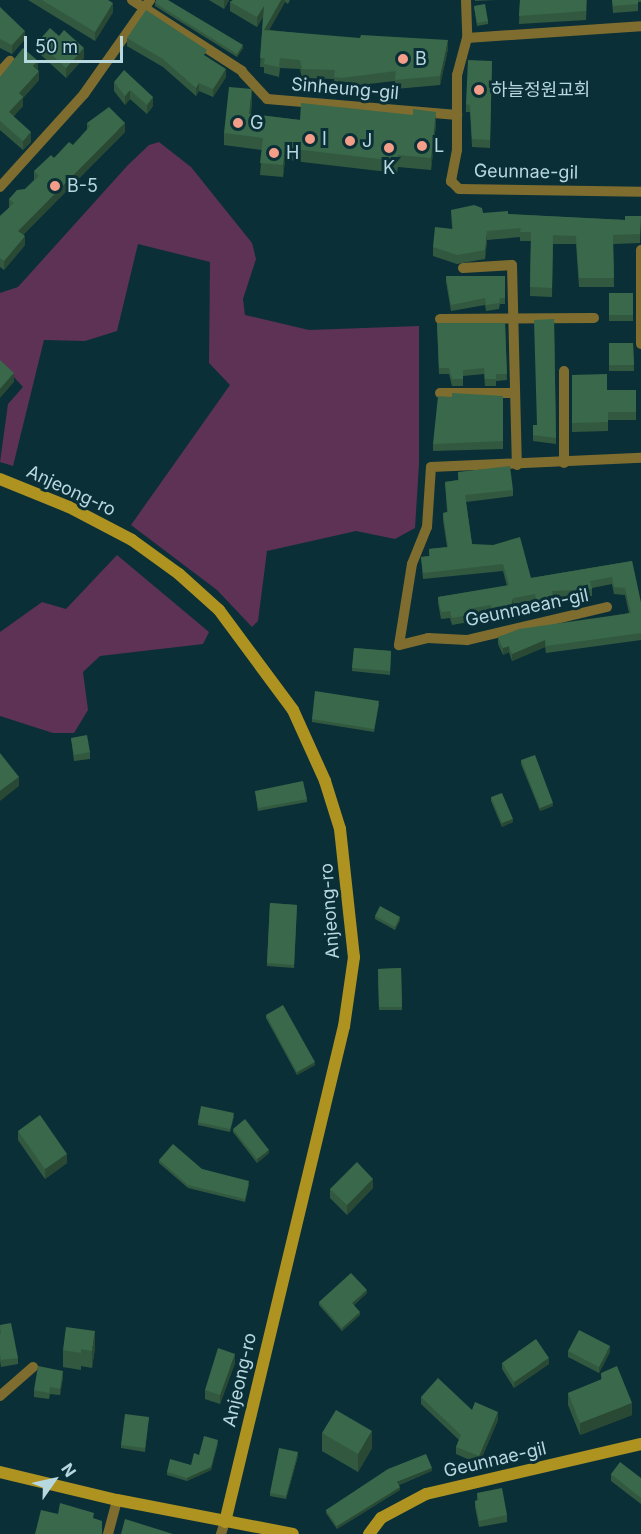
<!DOCTYPE html>
<html>
<head>
<meta charset="utf-8">
<style>
	body { margin:0 }
	#map { position:relative; width:641px; height:1534px; overflow:hidden; background:#0b2f37; font-family:Inter,"Noto Sans KR",sans-serif }
	div>[style] { position:absolute }
	[style*='--x'] { left:calc(var(--x)*1px); top:calc(var(--y)*1px); width:calc(var(--w)*1px); rotate:calc(var(--a)*1deg) }
	.green>* { inset:0; background:#5d3255 }
	.street>* { height:10px; margin:-5px; padding:0 5px; transform-origin:5px; border-radius:5px; background:#7e6d2f }
	.secondary>* { height:12px; margin:-6px; padding:0 6px; transform-origin:6px; border-radius:6px; background:#ae9321 }
	.wall>* { inset:0; background:#325940 }
	.shaded-wall>* { inset:0; background:#294934 }
	.building>* { inset:0; background:#3a684a }
	.dots>* { width:16px; height:16px; translate:-50% -50%; box-sizing:border-box; border:3px solid #0b2f37; border-radius:50% }
	span { translate:-50% -50%; white-space:nowrap; text-align:center; line-height:1.15; -webkit-text-stroke:6px #0b2f37; paint-order:stroke }
	.poi-label { font-size:18px; color:#b8d8e0 }
	.left { translate:0 -50%; text-align:left }
	.street-label { font-size:18px; color:#b8d8e0 }
	.north { position:absolute; left:24px; top:1450px; width:60px; height:60px; -webkit-text-stroke:4px #0b2f37; paint-order:stroke; rotate:56deg; font-size:16px; font-weight:700; line-height:24px; text-align:center; color:#b8d8e0 }
	.north::after { content:''; display:block; margin:auto; width:21px; height:27px; background:#b8d8e0; clip-path:polygon(50% 0,100% 100%,50% 72%,0 100%) }
	.scale { position:absolute; left:24px; top:36px; width:99px; height:27px; box-sizing:border-box; border:3px solid #b8d8e0; border-top:0; padding-left:8px; font-size:18px; line-height:21px; white-space:nowrap; color:#b8d8e0; -webkit-text-stroke:4px #0b2f37; paint-order:stroke }
</style>
</head>
<body>
<div id="map">
	<div class="green">
		<i style="clip-path:polygon(159px 142px,191px 167px,252px 243px,256px 259px,243px 299px,245px 315px,309px 330px,419px 326px,419px 464px,415px 528px,395px 539px,356px 531px,267px 551px,258px 621px,252px 627px,217px 590px,131px 525px,230px 385px,209px 363px,210px 262px,138px 244px,117px 331px,85px 341px,44px 340px,13px 466px,0 462px,8px 404px,23px 387px,0 362px,0 293px,18px 287px,128px 165px,149px 145px)"></i>
		<i style="clip-path:polygon(117px 555px,209px 632px,203px 644px,100px 656px,83px 672px,88px 710px,74px 733px,53px 733px,0 716px,0 632px,42px 602px,66px 609px)"></i>
	</div>
	<div class="street">
		<i style="--x:132;--y:0;--w:131;--a:32.8"></i>
		<i style="--x:466;--y:0;--w:38;--a:88"></i>
		<i style="--x:467;--y:38;--w:38;--a:105"></i>
		<i style="--x:457;--y:75;--w:75;--a:90"></i>
		<i style="--x:457;--y:150;--w:32;--a:101"></i>
		<i style="--x:451;--y:181;--w:11;--a:45"></i>
		<i style="--x:459;--y:189;--w:182;--a:0.9"></i>
		<i style="--x:467;--y:38;--w:174;--a:-3.9"></i>
		<i style="--x:0;--y:72;--w:15;--a:-48"></i>
		<i style="--x:243;--y:73;--w:35;--a:47"></i>
		<i style="--x:267;--y:99;--w:191;--a:4.8"></i>
		<i style="--x:0;--y:187;--w:125;--a:-47.9"></i>
		<i style="--x:84;--y:94;--w:115;--a:-54.9"></i>
		<i style="--x:641;--y:250;--w:94;--a:90"></i>
		<i style="--x:463;--y:268;--w:49;--a:-3.5"></i>
		<i style="--x:512;--y:265;--w:200;--a:88.6"></i>
		<i style="--x:440;--y:319;--w:154;--a:-0.4"></i>
		<i style="--x:564;--y:371;--w:92;--a:90"></i>
		<i style="--x:440;--y:393;--w:74;--a:0"></i>
		<i style="--x:607;--y:607;--w:144;--a:166.7"></i>
		<i style="--x:467;--y:640;--w:39;--a:-177"></i>
		<i style="--x:428;--y:638;--w:30;--a:166"></i>
		<i style="--x:399;--y:645;--w:82;--a:-80.9"></i>
		<i style="--x:412;--y:564;--w:40;--a:-68"></i>
		<i style="--x:427;--y:527;--w:60;--a:-86.2"></i>
		<i style="--x:431;--y:467;--w:210;--a:-2.5"></i>
		<i style="--x:0;--y:1396;--w:44;--a:-41.3"></i>
		<i style="--x:108;--y:1534;--w:35;--a:-75"></i>
		<i style="--x:221;--y:1534;--w:13;--a:-72"></i>
	</div>
	<div class="secondary">
		<i style="--x:0;--y:479;--w:74;--a:22.1"></i>
		<i style="--x:69;--y:507;--w:71;--a:27.6"></i>
		<i style="--x:132;--y:540;--w:58;--a:35.9"></i>
		<i style="--x:179;--y:574;--w:54;--a:42"></i>
		<i style="--x:219;--y:610;--w:124;--a:53.5"></i>
		<i style="--x:293;--y:710;--w:78;--a:65.7"></i>
		<i style="--x:325;--y:781;--w:50;--a:72.6"></i>
		<i style="--x:340;--y:829;--w:129;--a:83.8"></i>
		<i style="--x:354;--y:957;--w:70;--a:98.2"></i>
		<i style="--x:344;--y:1026;--w:510;--a:103.49"></i>
		<i style="--x:0;--y:1472;--w:120;--a:13.5"></i>
		<i style="--x:117;--y:1500;--w:179;--a:10.9"></i>
		<i style="--x:369;--y:1534;--w:20;--a:-53"></i>
		<i style="--x:381;--y:1518;--w:51;--a:-28.1"></i>
		<i style="--x:426;--y:1494;--w:221;--a:-13.1"></i>
	</div>
	<div class="wall">
		<i style="clip-path:polygon(28px 0,108px 0,113px 12px,95px 41px)"></i>
		<i style="clip-path:polygon(209px 0,229px 0,224px 9px)"></i>
		<i style="clip-path:polygon(233px 0,290px 0,288px 4px,285px 2px,269px 30px,448px 49px,440px 85px,395px 89px,395px 81px,341px 87px,334px 86px,334px 79px,302px 78px,300px 69px,280px 68px,279px 77px,264px 73px,264px 67px,260px 67px,263px 17px,257px 27px,230px 11px,230px 2px)"></i>
		<i style="clip-path:polygon(475px 0,495px 0,475px 1px)"></i>
		<i style="clip-path:polygon(520px 0,587px 0,586px 20px,519px 24px)"></i>
		<i style="clip-path:polygon(612px 0,641px 0,641px 2px,638px 2px,638px 11px,613px 13px)"></i>
		<i style="clip-path:polygon(155px 3px,243px 48px,237px 57px,155px 6px)"></i>
		<i style="clip-path:polygon(474px 6px,488px 21px,488px 24px,477px 26px)"></i>
		<i style="clip-path:polygon(0 7px,25px 39px,12px 54px,0 48px)"></i>
		<i style="clip-path:polygon(42px 37px,84px 58px,66px 78px,41px 55px)"></i>
		<i style="clip-path:polygon(127px 38px,207px 57px,226px 77px,213px 97px,199px 91px,196px 96px,163px 67px,127px 46px)"></i>
		<i style="clip-path:polygon(492px 61px,490px 148px,472px 147px,470px 112px,466px 112px,466px 104px)"></i>
		<i style="clip-path:polygon(37px 70px,39px 80px,23px 98px,23px 106px,13px 116px,31px 142px,23px 150px,0 130px,0 77px)"></i>
		<i style="clip-path:polygon(114px 82px,153px 97px,153px 106px,147px 114px,130px 99px,125px 105px,114px 91px)"></i>
		<i style="clip-path:polygon(252px 101px,251px 114px,300px 120px,436px 124px,431px 170px,398px 167px,397px 173px,285px 160px,283px 177px,260px 175px,262px 150px,224px 145px,224px 133px)"></i>
		<i style="clip-path:polygon(87px 123px,125px 132px,23px 235px,25px 245px,4px 270px,0 267px,0 216px,9px 208px,9px 199px,25px 189px,34px 180px,34px 171px,73px 145px,87px 130px)"></i>
		<i style="clip-path:polygon(451px 210px,483px 213px,625px 220px,641px 216px,640px 243px,613px 244px,614px 287px,579px 287px,576px 244px,553px 244px,552px 297px,530px 296px,531px 241px,520px 241px,520px 237px,487px 240px,485px 259px,457px 264px,433px 256px,433px 247px,452px 229px)"></i>
		<i style="clip-path:polygon(446px 276px,505px 276px,505px 304px,500px 304px,499px 309px,486px 311px,485px 305px,451px 311px,446px 282px)"></i>
		<i style="clip-path:polygon(609px 293px,633px 293px,633px 321px,609px 321px)"></i>
		<i style="clip-path:polygon(554px 319px,556px 444px,533px 441px,533px 425px,537px 425px)"></i>
		<i style="clip-path:polygon(437px 323px,505px 323px,507px 380px,496px 381px,496px 386px,485px 386px,484px 374px,463px 376px,463px 386px,452px 386px,449px 374px,439px 374px)"></i>
		<i style="clip-path:polygon(609px 343px,633px 343px,634px 371px,609px 371px)"></i>
		<i style="clip-path:polygon(572px 375px,607px 390px,636px 390px,636px 420px,608px 420px,608px 431px,572px 432px)"></i>
		<i style="clip-path:polygon(503px 396px,503px 449px,433px 451px,433px 444px)"></i>
		<i style="clip-path:polygon(458px 472px,513px 490px,513px 496px,466px 502px,472px 544px,531px 578px,632px 561px,641px 603px,641px 640px,546px 653px,545px 647px,512px 661px,509px 652px,503px 655px,498px 644px,498px 637px,629px 613px,625px 595px,614px 594px,612px 584px,592px 588px,592px 596px,553px 597px,553px 605px,536px 608px,535px 600px,513px 604px,510px 616px,493px 619px,491px 612px,469px 616px,469px 622px,452px 625px,450px 618px,441px 619px,438px 603px,438px 597px,507px 586px,503px 571px,423px 579px,421px 557px,429px 556px,429px 549px,447px 547px,443px 520px,443px 513px,447px 512px,445px 482px,458px 480px)"></i>
		<i style="clip-path:polygon(354px 648px,391px 651px,390px 675px,352px 671px)"></i>
		<i style="clip-path:polygon(379px 704px,374px 732px,312px 722px,312px 719px)"></i>
		<i style="clip-path:polygon(71px 738px,90px 752px,90px 759px,74px 761px)"></i>
		<i style="clip-path:polygon(521px 760px,553px 806px,540px 811px,521px 764px)"></i>
		<i style="clip-path:polygon(255px 791px,307px 799px,307px 802px,258px 811px)"></i>
		<i style="clip-path:polygon(491px 797px,513px 822px,502px 827px,491px 801px)"></i>
		<i style="clip-path:polygon(270px 903px,297px 905px,294px 968px,267px 966px)"></i>
		<i style="clip-path:polygon(375px 916px,400px 920px,395px 930px,375px 919px)"></i>
		<i style="clip-path:polygon(401px 968px,402px 1010px,379px 1010px,378px 969px)"></i>
		<i style="clip-path:polygon(266px 1015px,315px 1065px,297px 1075px,266px 1018px)"></i>
		<i style="clip-path:polygon(234px 1116px,230px 1132px,198px 1125px,198px 1122px)"></i>
		<i style="clip-path:polygon(233px 1129px,269px 1153px,257px 1163px,233px 1132px)"></i>
		<i style="clip-path:polygon(18px 1131px,67px 1163px,45px 1179px,18px 1140px)"></i>
		<i style="clip-path:polygon(159px 1160px,202px 1169px,249px 1184px,245px 1202px,188px 1188px,159px 1163px)"></i>
		<i style="clip-path:polygon(373px 1188px,347px 1215px,330px 1198px,330px 1189px)"></i>
		<i style="clip-path:polygon(367px 1293px,354px 1305px,360px 1315px,342px 1331px,319px 1305px,319px 1302px)"></i>
		<i style="clip-path:polygon(0 1325px,18px 1358px,18px 1364px,1px 1367px,0 1361px)"></i>
		<i style="clip-path:polygon(95px 1348px,92px 1368px,81px 1366px,81px 1370px,63px 1367px,63px 1350px)"></i>
		<i style="clip-path:polygon(568px 1351px,610px 1352px,599px 1373px,568px 1357px)"></i>
		<i style="clip-path:polygon(235px 1363px,220px 1404px,205px 1399px,205px 1390px)"></i>
		<i style="clip-path:polygon(502px 1363px,549px 1364px,514px 1388px,502px 1369px)"></i>
		<i style="clip-path:polygon(601px 1373px,632px 1415px,580px 1435px,568px 1405px,568px 1393px,601px 1380px)"></i>
		<i style="clip-path:polygon(63px 1377px,60px 1395px,50px 1394px,49px 1399px,34px 1397px,34px 1390px)"></i>
		<i style="clip-path:polygon(421px 1397px,472px 1410px,498px 1420px,479px 1464px,456px 1454px,456px 1447px,459px 1440px,421px 1404px)"></i>
		<i style="clip-path:polygon(149px 1417px,145px 1452px,121px 1448px,121px 1445px)"></i>
		<i style="clip-path:polygon(322px 1433px,372px 1448px,358px 1472px,322px 1451px)"></i>
		<i style="clip-path:polygon(218px 1443px,211px 1470px,187px 1481px,167px 1475px,167px 1472px,191px 1465px,199px 1455px)"></i>
		<i style="clip-path:polygon(298px 1456px,286px 1499px,270px 1496px,270px 1493px)"></i>
		<i style="clip-path:polygon(432px 1471px,399px 1485px,400px 1490px,337px 1529px,326px 1513px,326px 1510px)"></i>
		<i style="clip-path:polygon(611px 1474px,641px 1478px,641px 1504px,611px 1481px)"></i>
		<i style="clip-path:polygon(477px 1493px,507px 1515px,507px 1522px,479px 1527px,475px 1507px,475px 1501px,477px 1500px)"></i>
	</div>
	<div class="shaded-wall">
		<i style="clip-path:polygon(224px 0,229px 0,224px 9px)"></i>
		<i style="clip-path:polygon(281px 0,285px 0,285px 2px,264px 39px,264px 30px)"></i>
		<i style="clip-path:polygon(113px 3px,113px 12px,95px 41px,95px 32px)"></i>
		<i style="clip-path:polygon(264px 6px,264px 15px,257px 27px,257px 17px)"></i>
		<i style="clip-path:polygon(25px 31px,25px 39px,12px 54px,12px 45px)"></i>
		<i style="clip-path:polygon(448px 40px,448px 49px,440px 85px,440px 76px)"></i>
		<i style="clip-path:polygon(243px 45px,243px 48px,237px 57px,237px 54px)"></i>
		<i style="clip-path:polygon(84px 48px,84px 58px,66px 78px,66px 68px)"></i>
		<i style="clip-path:polygon(38px 61px,38px 70px,33px 66px)"></i>
		<i style="clip-path:polygon(226px 69px,226px 77px,213px 97px,213px 89px)"></i>
		<i style="clip-path:polygon(39px 71px,39px 80px,23px 98px,23px 106px,9px 122px,9px 112px,19px 93px)"></i>
		<i style="clip-path:polygon(199px 83px,199px 91px,196px 96px,196px 88px)"></i>
		<i style="clip-path:polygon(252px 89px,252px 101px,249px 126px,249px 114px)"></i>
		<i style="clip-path:polygon(130px 90px,130px 99px,125px 105px,125px 96px)"></i>
		<i style="clip-path:polygon(153px 97px,153px 106px,147px 114px,147px 105px)"></i>
		<i style="clip-path:polygon(436px 112px,436px 124px,431px 170px,431px 158px)"></i>
		<i style="clip-path:polygon(125px 123px,125px 132px,18px 240px,18px 231px)"></i>
		<i style="clip-path:polygon(31px 132px,31px 142px,23px 150px,23px 141px)"></i>
		<i style="clip-path:polygon(285px 148px,285px 160px,283px 177px,283px 165px)"></i>
		<i style="clip-path:polygon(487px 231px,487px 240px,485px 259px,485px 250px)"></i>
		<i style="clip-path:polygon(25px 236px,25px 245px,4px 270px,4px 261px)"></i>
		<i style="clip-path:polygon(14px 373px,14px 382px,0 398px,0 389px)"></i>
		<i style="clip-path:polygon(513px 598px,513px 604px,510px 616px,510px 609px)"></i>
		<i style="clip-path:polygon(545px 640px,545px 647px,512px 661px,512px 654px)"></i>
		<i style="clip-path:polygon(509px 646px,509px 652px,503px 655px,503px 648px)"></i>
		<i style="clip-path:polygon(19px 777px,19px 786px,0 801px,0 791px)"></i>
		<i style="clip-path:polygon(553px 803px,553px 806px,540px 811px,540px 808px)"></i>
		<i style="clip-path:polygon(513px 819px,513px 822px,502px 827px,502px 823px)"></i>
		<i style="clip-path:polygon(400px 917px,400px 920px,395px 930px,395px 927px)"></i>
		<i style="clip-path:polygon(315px 1062px,315px 1065px,297px 1075px,297px 1072px)"></i>
		<i style="clip-path:polygon(269px 1150px,269px 1153px,257px 1163px,257px 1159px)"></i>
		<i style="clip-path:polygon(67px 1154px,67px 1163px,45px 1179px,45px 1169px)"></i>
		<i style="clip-path:polygon(373px 1179px,373px 1188px,347px 1215px,347px 1205px)"></i>
		<i style="clip-path:polygon(367px 1290px,367px 1293px,352px 1306px,352px 1303px)"></i>
		<i style="clip-path:polygon(360px 1312px,360px 1315px,342px 1331px,342px 1328px)"></i>
		<i style="clip-path:polygon(95px 1331px,95px 1348px,92px 1368px,92px 1351px)"></i>
		<i style="clip-path:polygon(610px 1346px,610px 1352px,599px 1373px,599px 1367px)"></i>
		<i style="clip-path:polygon(235px 1354px,235px 1363px,220px 1404px,220px 1395px)"></i>
		<i style="clip-path:polygon(549px 1358px,549px 1364px,514px 1388px,514px 1382px)"></i>
		<i style="clip-path:polygon(63px 1371px,63px 1377px,60px 1395px,60px 1389px)"></i>
		<i style="clip-path:polygon(632px 1403px,632px 1415px,580px 1435px,580px 1423px)"></i>
		<i style="clip-path:polygon(498px 1412px,498px 1420px,479px 1464px,479px 1456px)"></i>
		<i style="clip-path:polygon(372px 1431px,372px 1448px,358px 1472px,358px 1454px)"></i>
		<i style="clip-path:polygon(218px 1440px,211px 1470px,187px 1481px,187px 1478px)"></i>
		<i style="clip-path:polygon(298px 1452px,298px 1456px,286px 1499px,286px 1496px)"></i>
		<i style="clip-path:polygon(432px 1468px,432px 1471px,397px 1485px,397px 1482px)"></i>
		<i style="clip-path:polygon(400px 1487px,400px 1490px,337px 1529px,337px 1526px)"></i>
	</div>
	<div class="building">
		<i style="clip-path:polygon(42px 0,108px 0,113px 3px,95px 32px)"></i>
		<i style="clip-path:polygon(156px 0,168px 0,243px 45px,237px 54px,155px 3px)"></i>
		<i style="clip-path:polygon(233px 0,281px 0,264px 30px,360px 38px,361px 35px,448px 40px,440px 76px,395px 80px,396px 71px,341px 78px,334px 77px,335px 70px,302px 69px,300px 60px,280px 58px,279px 67px,264px 64px,265px 58px,260px 58px,264px 6px,257px 17px,230px 2px)"></i>
		<i style="clip-path:polygon(520px 0,586px 0,586px 11px,519px 16px)"></i>
		<i style="clip-path:polygon(612px 0,638px 0,638px 4px,613px 6px)"></i>
		<i style="clip-path:polygon(485px 4px,488px 21px,477px 23px,474px 6px)"></i>
		<i style="clip-path:polygon(0 7px,25px 31px,12px 45px,0 39px)"></i>
		<i style="clip-path:polygon(146px 10px,207px 50px,204px 55px,226px 69px,213px 89px,199px 83px,196px 88px,163px 59px,127px 38px)"></i>
		<i style="clip-path:polygon(50px 28px,59px 36px,64px 30px,84px 48px,66px 68px,41px 45px,46px 40px,42px 37px)"></i>
		<i style="clip-path:polygon(23px 48px,38px 61px,33px 66px,39px 71px,19px 93px,23px 97px,9px 112px,31px 132px,23px 141px,0 121px,0 77px)"></i>
		<i style="clip-path:polygon(468px 60px,492px 61px,490px 140px,472px 139px,470px 105px,466px 104px)"></i>
		<i style="clip-path:polygon(124px 70px,153px 97px,147px 105px,130px 90px,125px 96px,114px 82px)"></i>
		<i style="clip-path:polygon(229px 87px,252px 89px,249px 114px,300px 120px,301px 103px,413px 115px,413px 109px,436px 112px,431px 158px,398px 155px,397px 161px,285px 148px,283px 165px,260px 163px,263px 138px,224px 133px)"></i>
		<i style="clip-path:polygon(109px 107px,125px 123px,18px 231px,25px 236px,4px 261px,0 258px,0 216px,14px 203px,9px 199px,17px 190px,25px 189px,39px 176px,34px 171px,51px 155px,54px 158px,69px 142px,73px 145px,90px 126px,87px 123px)"></i>
		<i style="clip-path:polygon(474px 205px,482px 208px,483px 213px,508px 211px,508px 214px,625px 220px,625px 216px,641px 216px,640px 234px,613px 235px,614px 278px,579px 278px,576px 236px,553px 235px,552px 288px,530px 287px,531px 232px,520px 232px,521px 228px,487px 231px,485px 250px,457px 255px,433px 247px,435px 227px,453px 229px,451px 210px)"></i>
		<i style="clip-path:polygon(446px 276px,505px 276px,505px 298px,500px 298px,499px 303px,486px 305px,485px 298px,451px 305px)"></i>
		<i style="clip-path:polygon(609px 293px,633px 293px,633px 315px,609px 315px)"></i>
		<i style="clip-path:polygon(554px 319px,556px 438px,533px 435px,533px 425px,537px 425px,534px 320px)"></i>
		<i style="clip-path:polygon(437px 323px,505px 323px,507px 374px,496px 374px,496px 379px,485px 379px,484px 368px,463px 370px,463px 379px,452px 379px,449px 368px,439px 368px)"></i>
		<i style="clip-path:polygon(609px 343px,633px 343px,634px 365px,609px 365px)"></i>
		<i style="clip-path:polygon(0 360px,14px 373px,0 389px)"></i>
		<i style="clip-path:polygon(607px 374px,607px 390px,636px 390px,636px 412px,608px 412px,608px 422px,572px 423px,572px 375px)"></i>
		<i style="clip-path:polygon(452px 393px,503px 396px,503px 441px,433px 444px,438px 396px,452px 397px)"></i>
		<i style="clip-path:polygon(510px 466px,513px 490px,465px 495px,472px 544px,493px 545px,520px 537px,531px 578px,632px 561px,641px 603px,641px 633px,546px 646px,545px 640px,512px 654px,509px 646px,503px 648px,498px 637px,519px 629px,631px 613px,625px 588px,614px 587px,612px 577px,590px 581px,592px 589px,552px 591px,553px 598px,536px 601px,535px 594px,513px 598px,510px 609px,493px 612px,491px 605px,468px 609px,469px 615px,452px 618px,450px 611px,441px 612px,438px 597px,509px 585px,503px 564px,423px 573px,421px 557px,430px 556px,429px 549px,448px 547px,443px 513px,448px 512px,445px 482px,459px 480px,458px 472px)"></i>
		<i style="clip-path:polygon(354px 648px,391px 651px,390px 671px,352px 668px)"></i>
		<i style="clip-path:polygon(315px 691px,379px 701px,374px 729px,312px 719px)"></i>
		<i style="clip-path:polygon(87px 735px,90px 752px,74px 755px,71px 738px)"></i>
		<i style="clip-path:polygon(0 753px,19px 777px,0 791px)"></i>
		<i style="clip-path:polygon(535px 755px,553px 803px,540px 808px,521px 760px)"></i>
		<i style="clip-path:polygon(303px 781px,307px 799px,258px 808px,255px 791px)"></i>
		<i style="clip-path:polygon(502px 793px,513px 819px,502px 823px,491px 797px)"></i>
		<i style="clip-path:polygon(270px 903px,297px 905px,294px 965px,267px 963px)"></i>
		<i style="clip-path:polygon(380px 906px,400px 917px,395px 927px,375px 916px)"></i>
		<i style="clip-path:polygon(401px 968px,402px 1007px,379px 1007px,378px 969px)"></i>
		<i style="clip-path:polygon(283px 1005px,315px 1062px,297px 1072px,266px 1015px)"></i>
		<i style="clip-path:polygon(201px 1106px,234px 1113px,230px 1129px,198px 1122px)"></i>
		<i style="clip-path:polygon(40px 1115px,67px 1154px,45px 1169px,18px 1131px)"></i>
		<i style="clip-path:polygon(245px 1119px,269px 1150px,257px 1159px,233px 1129px)"></i>
		<i style="clip-path:polygon(173px 1144px,202px 1169px,249px 1181px,245px 1199px,188px 1185px,159px 1160px)"></i>
		<i style="clip-path:polygon(357px 1162px,373px 1179px,347px 1205px,330px 1189px)"></i>
		<i style="clip-path:polygon(351px 1273px,367px 1290px,352px 1303px,360px 1312px,342px 1328px,319px 1302px)"></i>
		<i style="clip-path:polygon(11px 1323px,18px 1358px,1px 1360px,0 1355px,0 1334px,1px 1334px,0 1325px)"></i>
		<i style="clip-path:polygon(66px 1327px,95px 1331px,92px 1351px,81px 1349px,81px 1353px,63px 1350px)"></i>
		<i style="clip-path:polygon(579px 1330px,610px 1346px,599px 1367px,568px 1351px)"></i>
		<i style="clip-path:polygon(536px 1339px,549px 1358px,514px 1382px,502px 1363px)"></i>
		<i style="clip-path:polygon(218px 1348px,235px 1354px,220px 1395px,205px 1390px)"></i>
		<i style="clip-path:polygon(38px 1366px,63px 1371px,60px 1389px,50px 1387px,49px 1393px,34px 1390px)"></i>
		<i style="clip-path:polygon(617px 1366px,632px 1403px,580px 1423px,568px 1393px,602px 1379px,601px 1373px)"></i>
		<i style="clip-path:polygon(438px 1378px,472px 1410px,475px 1402px,498px 1412px,479px 1456px,456px 1447px,461px 1435px,421px 1397px)"></i>
		<i style="clip-path:polygon(336px 1410px,372px 1431px,358px 1454px,322px 1433px)"></i>
		<i style="clip-path:polygon(125px 1414px,149px 1417px,145px 1448px,121px 1445px)"></i>
		<i style="clip-path:polygon(204px 1436px,218px 1440px,211px 1467px,187px 1478px,167px 1472px,170px 1459px,191px 1465px,194px 1453px,199px 1455px)"></i>
		<i style="clip-path:polygon(279px 1448px,298px 1452px,286px 1496px,270px 1493px)"></i>
		<i style="clip-path:polygon(426px 1454px,432px 1468px,397px 1482px,400px 1487px,337px 1526px,326px 1510px,388px 1469px)"></i>
		<i style="clip-path:polygon(620px 1462px,641px 1478px,641px 1498px,611px 1474px)"></i>
		<i style="clip-path:polygon(502px 1488px,507px 1515px,479px 1521px,475px 1501px,479px 1500px,477px 1493px)"></i>
		<i style="clip-path:polygon(60px 1503px,94px 1513px,93px 1518px,102px 1521px,102px 1534px,106px 1534px,35px 1534px,41px 1510px,58px 1514px)"></i>
		<i style="clip-path:polygon(125px 1519px,173px 1534px,121px 1534px)"></i>
	</div>
	<div class="dots">
		<i style="left:403px;top:59px;background:#f49e89"></i>
		<i style="left:479px;top:90px;background:#f49e89"></i>
		<i style="left:238px;top:123px;background:#f49e89"></i>
		<i style="left:310px;top:139px;background:#f49e89"></i>
		<i style="left:350px;top:141px;background:#f49e89"></i>
		<i style="left:422px;top:146px;background:#f49e89"></i>
		<i style="left:389px;top:148px;background:#f49e89"></i>
		<i style="left:274px;top:153px;background:#f49e89"></i>
		<i style="left:55px;top:186px;background:#f49e89"></i>
	</div>
	<div class="poi-label">
		<span class="left" style="left:415px;top:59px">B</span>
		<span class="left" style="left:491px;top:90px">하늘정원교회</span>
		<span class="left" style="left:250px;top:123px">G</span>
		<span class="left" style="left:322px;top:139px">I</span>
		<span class="left" style="left:362px;top:141px">J</span>
		<span class="left" style="left:434px;top:146px">L</span>
		<span class="left" style="left:286px;top:153px">H</span>
		<span style="left:389px;top:168px">K</span>
		<span class="left" style="left:67px;top:186px">B-5</span>
	</div>
	<div class="street-label">
		<span style="left:345px;top:89px;rotate:5deg">Sinheung-gil</span>
		<span style="left:526px;top:172px;rotate:1deg">Geunnae-gil</span>
		<span style="left:71px;top:491px;rotate:25deg">Anjeong-ro</span>
		<span style="left:527px;top:608px;rotate:-12deg">Geunnaean-gil</span>
		<span style="left:330px;top:911px;rotate:-94deg">Anjeong-ro</span>
		<span style="left:240px;top:1380px;rotate:-77deg">Anjeong-ro</span>
		<span style="left:495px;top:1460px;rotate:-13deg">Geunnae-gil</span>
	</div>
	<div class="north">N</div>
	<div class="scale">50 m</div>
</div>
</body>
</html>
